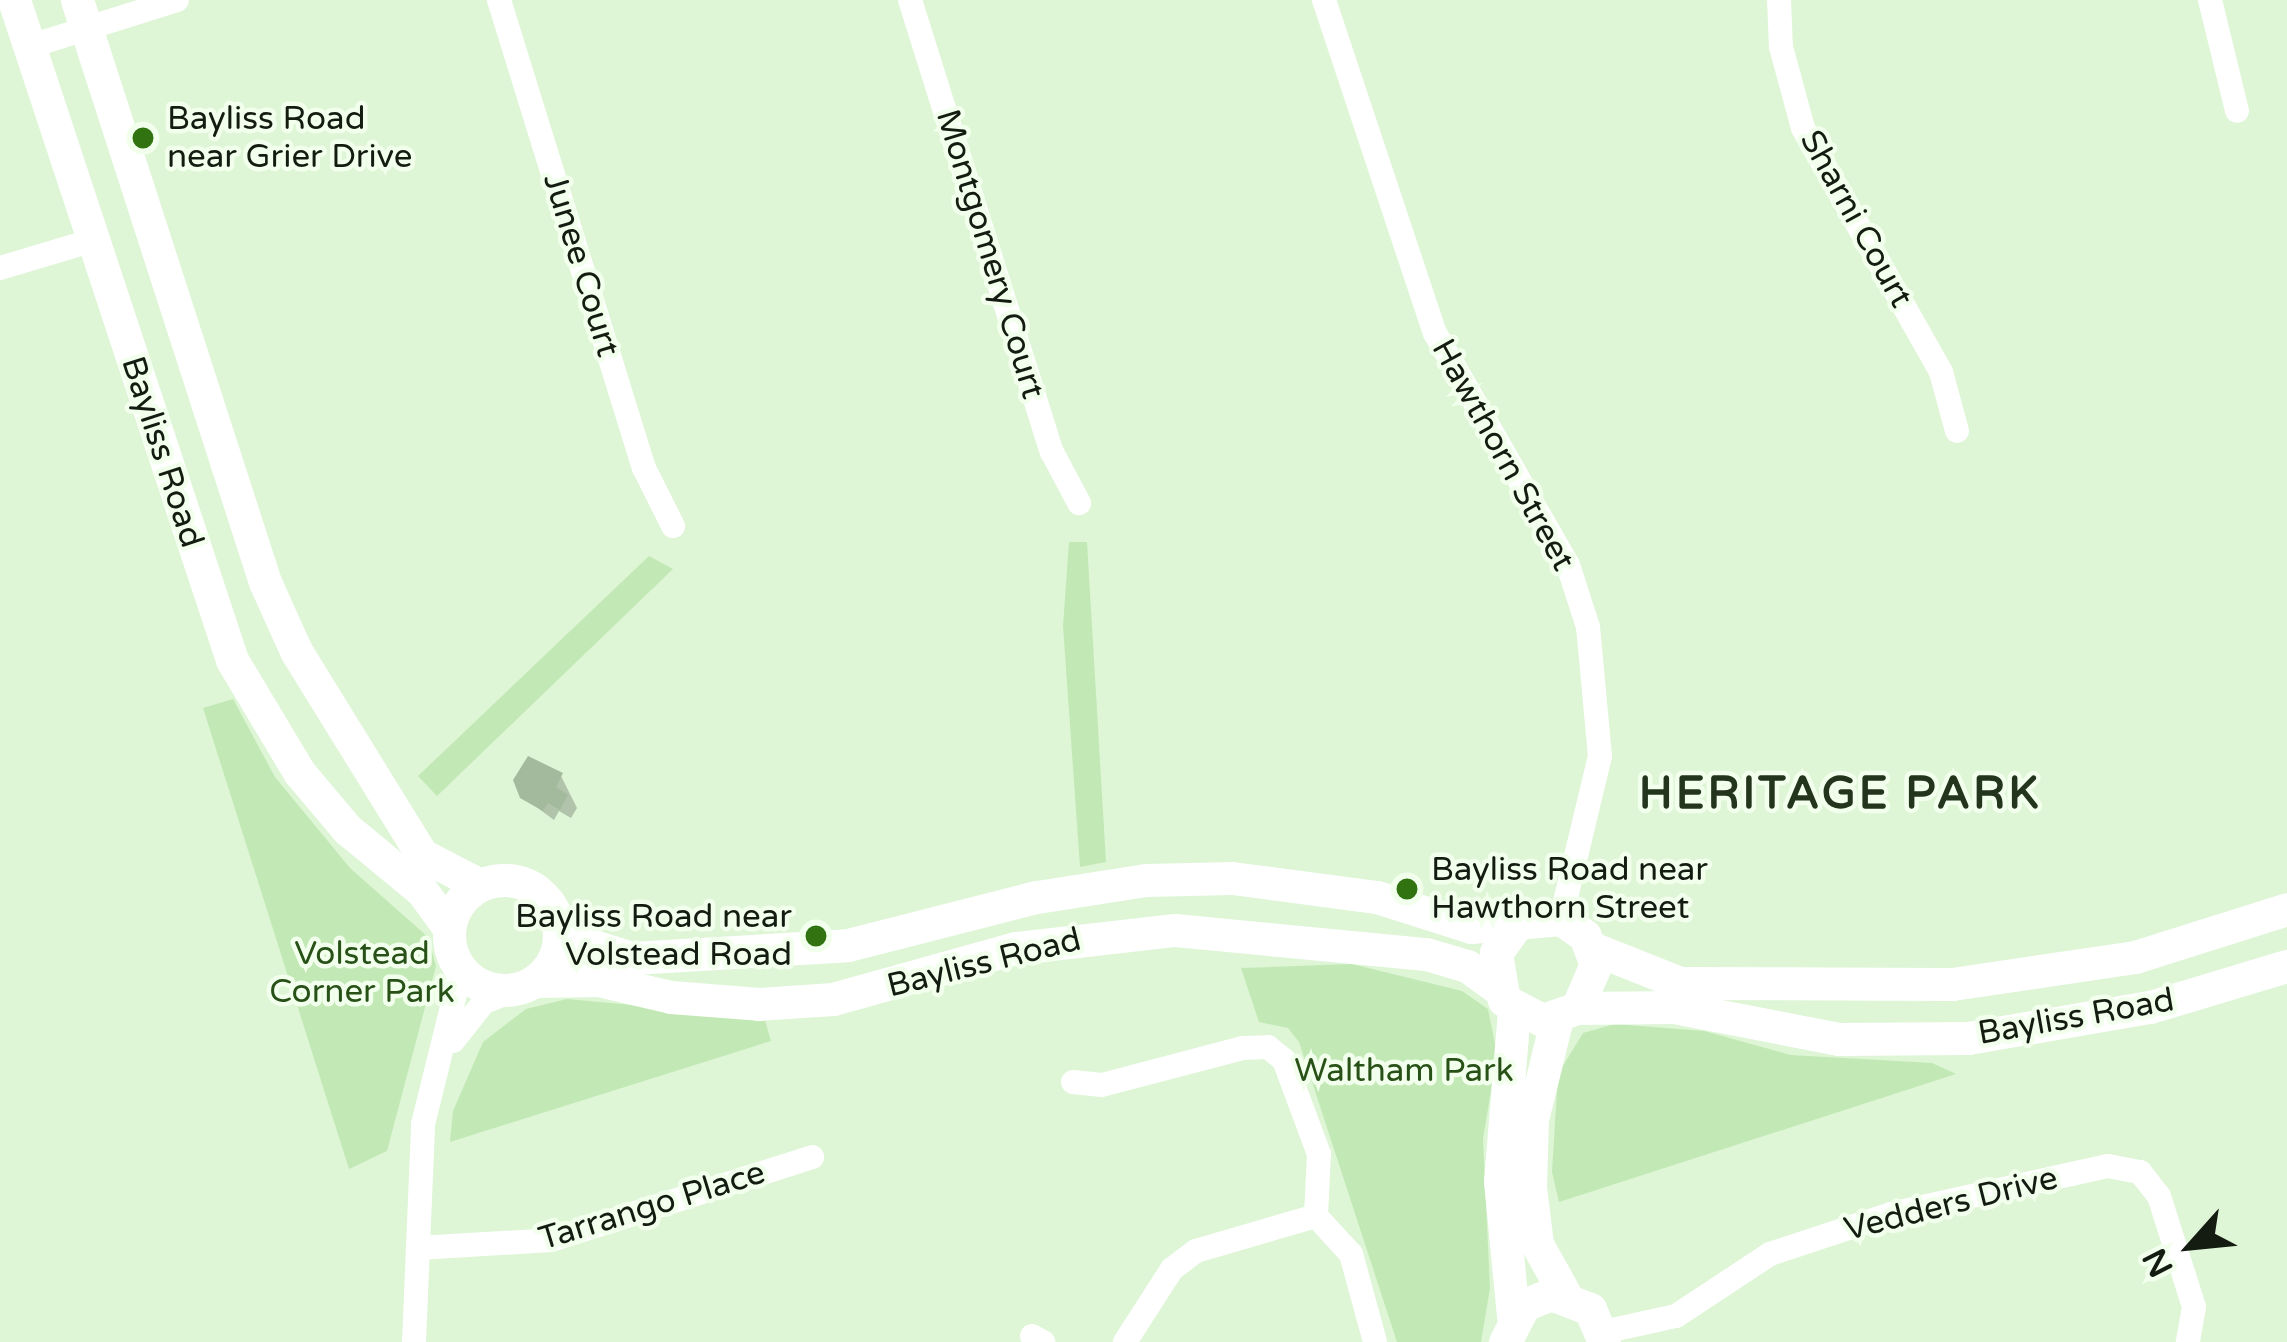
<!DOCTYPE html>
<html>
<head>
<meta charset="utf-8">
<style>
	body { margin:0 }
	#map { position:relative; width:2287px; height:1342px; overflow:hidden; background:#def5d6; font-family:"Varela Round",sans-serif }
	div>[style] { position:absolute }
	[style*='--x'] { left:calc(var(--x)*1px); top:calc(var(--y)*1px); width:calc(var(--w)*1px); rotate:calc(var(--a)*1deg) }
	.green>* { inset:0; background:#c2e9b5 }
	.shadow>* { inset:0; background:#0003 }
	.building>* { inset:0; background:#a4ba9d }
	.street>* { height:24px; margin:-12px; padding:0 12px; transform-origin:12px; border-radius:12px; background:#fff }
	.secondary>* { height:33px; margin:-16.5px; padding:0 16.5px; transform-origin:16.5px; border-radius:16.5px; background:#fff }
	.secondary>.ring { margin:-16.5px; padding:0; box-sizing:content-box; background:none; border:33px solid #fff; border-radius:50% }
	.dots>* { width:33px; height:33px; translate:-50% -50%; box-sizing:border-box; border:6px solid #f1ffec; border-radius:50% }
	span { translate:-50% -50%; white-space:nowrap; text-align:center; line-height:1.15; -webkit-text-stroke:9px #f1ffec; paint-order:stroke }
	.poi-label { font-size:33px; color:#141c11 }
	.left { translate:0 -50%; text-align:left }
	.right { translate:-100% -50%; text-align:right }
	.street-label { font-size:33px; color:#141c11 }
	.park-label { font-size:33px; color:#275116 }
	.district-label { font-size:45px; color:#23351d; font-weight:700; letter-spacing:3px }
	.north { position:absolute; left:2131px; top:1186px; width:120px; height:120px; -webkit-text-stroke:9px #f1ffec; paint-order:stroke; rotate:243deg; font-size:33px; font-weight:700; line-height:48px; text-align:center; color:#141c11 }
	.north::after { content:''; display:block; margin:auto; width:42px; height:54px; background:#141c11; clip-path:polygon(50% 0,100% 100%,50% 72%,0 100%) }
</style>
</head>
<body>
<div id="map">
	<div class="green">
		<i style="clip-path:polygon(1069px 542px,1087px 542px,1106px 862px,1080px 867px,1063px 626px)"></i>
		<i style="clip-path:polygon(649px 556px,673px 569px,437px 796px,418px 776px)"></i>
		<i style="clip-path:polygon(233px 699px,275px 777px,350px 868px,428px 937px,436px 966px,387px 1151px,349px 1169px,203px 708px)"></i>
		<i style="clip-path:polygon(1352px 964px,1462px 991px,1488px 1009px,1497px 1054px,1483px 1139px,1490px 1288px,1481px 1342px,1397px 1342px,1299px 1042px,1288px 1028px,1259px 1022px,1241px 968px)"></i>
		<i style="clip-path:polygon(567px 999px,764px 1017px,771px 1041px,450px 1142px,453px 1111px,483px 1042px,526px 1009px)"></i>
		<i style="clip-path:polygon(1615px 1024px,1704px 1031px,1791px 1055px,1932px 1063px,1956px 1074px,1559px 1202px,1552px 1172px,1558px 1074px,1583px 1033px)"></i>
	</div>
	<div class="shadow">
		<i style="clip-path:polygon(561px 776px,577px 808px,571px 818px,559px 811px,554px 820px,523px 797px)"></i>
	</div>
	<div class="building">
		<i style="clip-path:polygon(528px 756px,563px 773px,556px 787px,568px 795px,560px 810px,548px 803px,543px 811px,520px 798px,513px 780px)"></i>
	</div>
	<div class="street">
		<i style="--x:499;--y:0;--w:490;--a:72.8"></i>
		<i style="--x:644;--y:468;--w:65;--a:63.4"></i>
		<i style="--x:910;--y:0;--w:474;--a:72.6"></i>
		<i style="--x:1052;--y:452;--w:58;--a:62.1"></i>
		<i style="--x:1324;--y:0;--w:351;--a:71.6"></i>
		<i style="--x:1435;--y:333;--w:267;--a:60.2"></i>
		<i style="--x:1568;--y:565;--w:65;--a:72.1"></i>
		<i style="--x:1588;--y:627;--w:130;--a:84.7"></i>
		<i style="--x:1600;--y:756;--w:168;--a:103.5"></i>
		<i style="--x:1779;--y:0;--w:47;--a:87.6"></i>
		<i style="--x:1781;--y:47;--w:84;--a:74.8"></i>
		<i style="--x:1803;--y:128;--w:280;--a:60.5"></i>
		<i style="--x:1941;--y:372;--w:61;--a:74.8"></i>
		<i style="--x:2210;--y:0;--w:114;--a:76.3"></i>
		<i style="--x:31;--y:46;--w:153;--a:-17.5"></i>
		<i style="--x:0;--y:268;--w:98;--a:-16.6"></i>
		<i style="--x:453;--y:1041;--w:50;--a:-51.5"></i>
		<i style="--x:484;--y:1002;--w:33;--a:-21"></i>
		<i style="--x:1073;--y:1082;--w:29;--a:6"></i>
		<i style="--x:1102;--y:1085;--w:146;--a:-14.7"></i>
		<i style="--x:1243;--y:1048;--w:25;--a:-2"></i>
		<i style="--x:1268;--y:1047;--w:21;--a:39"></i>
		<i style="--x:1284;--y:1060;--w:100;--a:69.6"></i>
		<i style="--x:1319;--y:1154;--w:62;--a:92.8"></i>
		<i style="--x:1316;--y:1216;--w:52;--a:47.4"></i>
		<i style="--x:1351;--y:1254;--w:91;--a:74.7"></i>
		<i style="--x:418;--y:1248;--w:133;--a:-3.4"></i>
		<i style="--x:551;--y:1240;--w:274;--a:-17.6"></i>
		<i style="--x:1603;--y:1332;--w:75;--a:-12.4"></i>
		<i style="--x:1676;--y:1316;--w:113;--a:-33.4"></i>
		<i style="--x:1770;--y:1254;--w:127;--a:-18.3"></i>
		<i style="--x:1891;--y:1214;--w:222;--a:-12.5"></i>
		<i style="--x:2108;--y:1166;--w:33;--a:11"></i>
		<i style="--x:2140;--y:1172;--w:31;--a:52"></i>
		<i style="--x:2159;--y:1196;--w:116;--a:72.5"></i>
		<i style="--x:2194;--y:1307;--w:36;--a:100"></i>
		<i style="--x:1032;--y:1336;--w:13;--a:29"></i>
		<i style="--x:414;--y:1342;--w:218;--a:-87.6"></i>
		<i style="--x:423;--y:1124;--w:158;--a:-76.1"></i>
		<i style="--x:1125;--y:1342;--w:87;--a:-57.2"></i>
		<i style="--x:1172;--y:1269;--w:30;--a:-37"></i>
		<i style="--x:1196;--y:1251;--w:125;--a:-16.3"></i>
	</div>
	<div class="secondary">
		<i style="--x:14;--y:0;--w:695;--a:71.72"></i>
		<i style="--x:232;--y:660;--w:131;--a:59.1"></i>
		<i style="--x:299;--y:772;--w:75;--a:49.9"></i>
		<i style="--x:347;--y:829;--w:97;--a:39.6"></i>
		<i style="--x:422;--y:891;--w:46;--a:53.9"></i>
		<i style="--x:77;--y:0;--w:612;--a:72.1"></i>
		<i style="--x:265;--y:582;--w:76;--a:65.8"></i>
		<i style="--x:296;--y:651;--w:240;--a:58.3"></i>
		<i style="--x:422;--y:855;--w:65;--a:27.3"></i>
		<i class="ring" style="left:449px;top:880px;width:77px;height:77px"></i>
		<i style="--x:559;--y:935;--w:77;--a:17.5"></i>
		<i style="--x:632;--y:958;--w:216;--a:-3.4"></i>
		<i style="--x:848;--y:945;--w:195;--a:-14.3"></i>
		<i style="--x:1037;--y:897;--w:110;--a:-8.9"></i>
		<i style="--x:1146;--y:880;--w:86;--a:-1.3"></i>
		<i style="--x:1232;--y:878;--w:146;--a:7.5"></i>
		<i style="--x:1377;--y:897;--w:99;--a:17.7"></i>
		<i style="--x:1471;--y:927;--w:90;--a:-5.1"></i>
		<i style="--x:1561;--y:919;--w:29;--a:35"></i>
		<i style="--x:1585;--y:936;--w:30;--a:69"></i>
		<i style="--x:1596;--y:964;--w:48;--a:113.4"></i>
		<i style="--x:1577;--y:1008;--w:37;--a:161"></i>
		<i style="--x:1542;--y:1020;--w:43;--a:-152.2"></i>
		<i style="--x:1504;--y:1000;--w:48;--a:-99.7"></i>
		<i style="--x:1496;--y:953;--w:34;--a:-54"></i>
		<i style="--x:1592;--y:948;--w:95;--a:21.7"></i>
		<i style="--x:1680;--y:983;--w:272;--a:0.2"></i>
		<i style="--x:1952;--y:984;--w:185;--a:-8.4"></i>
		<i style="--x:2135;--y:957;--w:159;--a:-17.5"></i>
		<i style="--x:536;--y:981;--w:62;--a:-0.9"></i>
		<i style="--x:598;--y:980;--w:75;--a:13.1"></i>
		<i style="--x:671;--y:997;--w:88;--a:4.5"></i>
		<i style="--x:759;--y:1004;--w:74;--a:-3.9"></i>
		<i style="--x:833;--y:999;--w:190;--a:-15.6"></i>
		<i style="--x:1016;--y:948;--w:160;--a:-6.5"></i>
		<i style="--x:1175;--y:930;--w:252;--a:5.5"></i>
		<i style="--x:1426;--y:954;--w:43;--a:16.3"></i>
		<i style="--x:1467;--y:966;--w:37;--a:36"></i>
		<i style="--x:1577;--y:1008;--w:97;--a:-0.6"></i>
		<i style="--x:1674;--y:1007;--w:168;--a:11"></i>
		<i style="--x:1839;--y:1039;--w:129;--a:-0.4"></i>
		<i style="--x:1968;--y:1038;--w:185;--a:-9.7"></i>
		<i style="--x:2150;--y:1007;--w:143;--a:-16.7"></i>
		<i style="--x:1557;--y:1018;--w:104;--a:103.9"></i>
		<i style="--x:1532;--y:1119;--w:68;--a:91.7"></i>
		<i style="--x:1530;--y:1187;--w:57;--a:83"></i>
		<i style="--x:1537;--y:1244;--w:60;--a:60.9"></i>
		<i style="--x:1513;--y:1316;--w:136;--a:-95.5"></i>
		<i style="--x:1500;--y:1181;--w:173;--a:-85.3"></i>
		<i style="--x:1505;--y:1342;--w:42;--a:-62.8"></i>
		<i style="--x:1524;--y:1305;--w:29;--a:-22"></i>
		<i style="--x:1551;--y:1294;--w:42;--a:21"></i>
		<i style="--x:1590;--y:1309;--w:36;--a:67"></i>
	</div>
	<div class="dots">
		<i style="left:143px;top:138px;background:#317310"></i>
		<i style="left:1407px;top:889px;background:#317310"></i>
		<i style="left:816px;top:936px;background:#317310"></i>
	</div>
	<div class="poi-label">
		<span class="left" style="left:167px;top:138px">Bayliss Road<br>near Grier Drive</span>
		<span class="left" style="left:1431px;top:889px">Bayliss Road near<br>Hawthorn Street</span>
		<span class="right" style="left:792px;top:936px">Bayliss Road near<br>Volstead Road</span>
	</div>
	<div class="street-label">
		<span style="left:1856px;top:219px;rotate:61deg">Sharni Court</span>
		<span style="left:990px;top:254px;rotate:73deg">Montgomery Court</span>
		<span style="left:581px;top:265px;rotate:73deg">Junee Court</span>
		<span style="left:162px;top:452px;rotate:72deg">Bayliss Road</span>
		<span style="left:1503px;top:455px;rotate:61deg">Hawthorn Street</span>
		<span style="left:984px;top:963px;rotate:-14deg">Bayliss Road</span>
		<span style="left:2076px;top:1017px;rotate:-10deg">Bayliss Road</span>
		<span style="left:1951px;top:1204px;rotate:-14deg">Vedders Drive</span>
		<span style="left:652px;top:1206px;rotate:-17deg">Tarrango Place</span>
	</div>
	<div class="park-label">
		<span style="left:362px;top:973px">Volstead<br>Corner Park</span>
		<span style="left:1404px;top:1071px">Waltham Park</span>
	</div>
	<div class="district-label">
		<span style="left:1840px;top:795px">HERITAGE PARK</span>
	</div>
	<div class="north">N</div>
</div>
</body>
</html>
